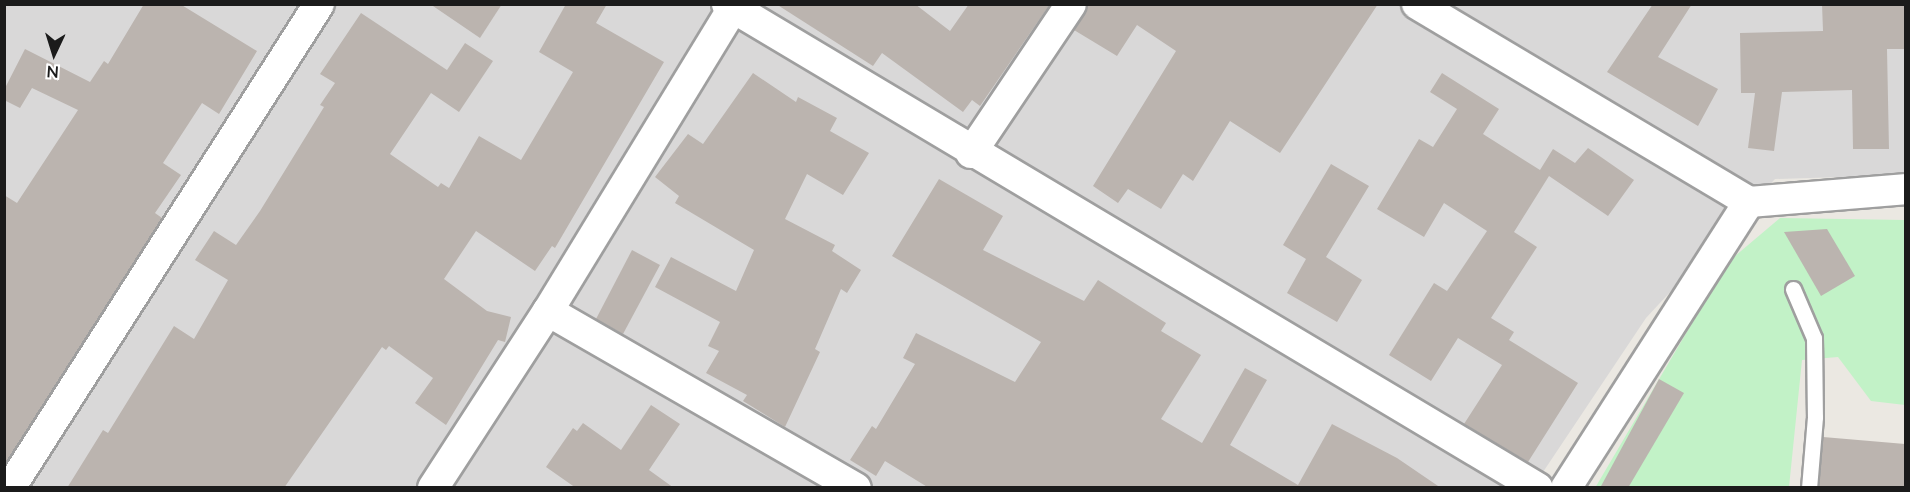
<!DOCTYPE html>
<html>
<head>
<meta charset="utf-8">
<style>
	body { margin:0 }
	#map { position:relative; width:1910px; height:492px; overflow:hidden; background:#ebe8e2; font-family:Lato,sans-serif }
	div>[style] { position:absolute }
	[style*='--x'] { left:calc(var(--x)*1px); top:calc(var(--y)*1px); width:calc(var(--w)*1px); rotate:calc(var(--a)*1deg) }
	.residential>* { inset:0; background:#d9d8d8 }
	.park>* { inset:0; background:#c2f2c7 }
	.building>* { inset:0; background:#bbb4af }
	.roads { filter:drop-shadow(2px 0 #9f9f9f) drop-shadow(-2px 0 #9f9f9f) drop-shadow(0 2px #9f9f9f) drop-shadow(0 -2px #9f9f9f) }
	.service>* { height:15px; margin:-7.5px; padding:0 7.5px; transform-origin:7.5px; border-radius:7.5px; background:#fff }
	.minor>* { height:30px; margin:-15px; padding:0 15px; transform-origin:15px; border-radius:15px; background:#fff }
	span { translate:-50% -50%; white-space:nowrap; text-align:center; line-height:1.15; -webkit-text-stroke:5px #fff; paint-order:stroke }
	.frame { position:absolute; inset:0; border:6px solid #1b1b1b; pointer-events:none }
	.north { position:absolute; left:24px; top:24px; width:60px; height:60px; -webkit-text-stroke:4px #fff; paint-order:stroke; rotate:184deg; font-size:16px; font-weight:700; line-height:24px; text-align:center; color:#1b1b1b }
	.north::after { content:''; display:block; margin:auto; width:21px; height:27px; background:#1b1b1b; clip-path:polygon(50% 0,100% 100%,50% 72%,0 100%) }
</style>
</head>
<body>
<div id="map">
	<div class="residential">
		<i style="clip-path:polygon(4px 5px,1905px 5px,1905px 175px,1775px 179px,1646px 318px,1533px 487px,5px 487px)"></i>
	</div>
	<div class="park">
		<i style="clip-path:polygon(1780px 218px,1905px 220px,1905px 405px,1871px 401px,1838px 357px,1802px 360px,1789px 487px,1595px 488px,1728px 262px)"></i>
	</div>
	<div class="building">
		<i style="clip-path:polygon(144px 4px,180px 4px,257px 51px,219px 114px,202px 103px,163px 163px,181px 175px,155px 213px,162px 218px,4px 465px,4px 195px,17px 203px,78px 110px,32px 88px,20px 108px,4px 100px,4px 90px,25px 49px,90px 82px,104px 61px,108px 64px)"></i>
		<i style="clip-path:polygon(430px 4px,502px 4px,480px 38px)"></i>
		<i style="clip-path:polygon(566px 4px,607px 4px,596px 23px,664px 62px,555px 248px,552px 246px,535px 271px,476px 231px,444px 279px,487px 311px,511px 317px,505px 342px,498px 340px,446px 425px,415px 403px,433px 378px,389px 346px,386px 350px,382px 347px,284px 488px,67px 488px,103px 430px,108px 433px,174px 326px,194px 339px,228px 280px,195px 260px,214px 231px,236px 245px,260px 211px,324px 107px,320px 105px,335px 83px,320px 74px,361px 13px,447px 70px,465px 43px,493px 61px,459px 112px,431px 93px,390px 154px,438px 187px,441px 183px,449px 188px,479px 136px,521px 160px,573px 72px,539px 52px)"></i>
		<i style="clip-path:polygon(776px 4px,915px 4px,950px 31px,969px 4px,1050px 4px,980px 106px,972px 100px,963px 112px,882px 53px,873px 66px)"></i>
		<i style="clip-path:polygon(1088px 4px,1378px 4px,1280px 153px,1230px 121px,1193px 181px,1183px 174px,1161px 209px,1128px 189px,1118px 203px,1093px 186px,1176px 51px,1137px 25px,1117px 56px,1074px 30px)"></i>
		<i style="clip-path:polygon(1653px 4px,1692px 4px,1658px 57px,1718px 89px,1698px 126px,1607px 72px)"></i>
		<i style="clip-path:polygon(1822px 4px,1905px 4px,1905px 49px,1887px 49px,1889px 149px,1853px 149px,1852px 90px,1782px 92px,1774px 151px,1748px 148px,1755px 93px,1741px 93px,1740px 33px,1823px 31px)"></i>
		<i style="clip-path:polygon(753px 73px,796px 102px,798px 97px,837px 118px,830px 131px,869px 153px,843px 195px,807px 174px,785px 219px,835px 245px,832px 251px,861px 270px,847px 293px,841px 289px,815px 349px,820px 352px,785px 427px,743px 401px,747px 395px,706px 373px,719px 351px,708px 346px,720px 322px,655px 287px,671px 257px,736px 291px,754px 250px,675px 203px,679px 196px,655px 177px,688px 134px,703px 144px)"></i>
		<i style="clip-path:polygon(1442px 73px,1499px 109px,1483px 134px,1540px 170px,1553px 149px,1575px 163px,1588px 148px,1634px 180px,1608px 216px,1549px 176px,1514px 232px,1537px 247px,1491px 318px,1514px 332px,1509px 340px,1578px 383px,1528px 462px,1464px 424px,1502px 365px,1458px 338px,1431px 381px,1389px 355px,1434px 283px,1447px 291px,1487px 231px,1444px 203px,1424px 237px,1377px 209px,1419px 139px,1433px 147px,1457px 109px,1430px 92px)"></i>
		<i style="clip-path:polygon(1331px 164px,1369px 186px,1326px 257px,1362px 280px,1337px 322px,1287px 293px,1306px 259px,1283px 245px)"></i>
		<i style="clip-path:polygon(939px 179px,1003px 216px,983px 250px,1084px 301px,1098px 280px,1166px 323px,1161px 331px,1201px 355px,1161px 419px,1202px 443px,1245px 368px,1267px 380px,1230px 445px,1298px 485px,1332px 424px,1397px 458px,1441px 488px,929px 488px,885px 461px,876px 476px,850px 460px,872px 426px,876px 429px,915px 364px,903px 358px,916px 333px,1015px 382px,1041px 342px,892px 256px)"></i>
		<i style="clip-path:polygon(1827px 229px,1855px 276px,1821px 296px,1784px 232px)"></i>
		<i style="clip-path:polygon(632px 250px,660px 265px,623px 334px,596px 319px)"></i>
		<i style="clip-path:polygon(1659px 379px,1684px 393px,1628px 488px,1600px 488px)"></i>
		<i style="clip-path:polygon(651px 405px,680px 424px,649px 470px,674px 488px,576px 488px,546px 467px,573px 428px,577px 431px,583px 423px,621px 450px)"></i>
		<i style="clip-path:polygon(1823px 437px,1905px 444px,1905px 488px,1819px 488px)"></i>
	</div>
	<div class="roads">
		<div class="service">
			<i style="--x:1793;--y:289;--w:53;--a:66.8"></i>
			<i style="--x:1814;--y:338;--w:79;--a:89.3"></i>
			<i style="--x:1815;--y:417;--w:71;--a:94.8"></i>
		</div>
		<div class="minor">
			<i style="--x:727;--y:4;--w:944;--a:30.83"></i>
			<i style="--x:1417;--y:4;--w:387;--a:30.8"></i>
			<i style="--x:1749;--y:202;--w:158;--a:-4.7"></i>
			<i style="--x:971;--y:153;--w:179;--a:-56.1"></i>
			<i style="--x:548;--y:311;--w:355;--a:29.9"></i>
			<i style="--x:10;--y:488;--w:574;--a:-57.44"></i>
			<i style="--x:433;--y:488;--w:211;--a:-57"></i>
			<i style="--x:548;--y:311;--w:355;--a:-58.6"></i>
			<i style="--x:1566;--y:488;--w:340;--a:-57.4"></i>
		</div>
	</div>
	<div class="frame"></div>
	<div class="north">N</div>
</div>
</body>
</html>
